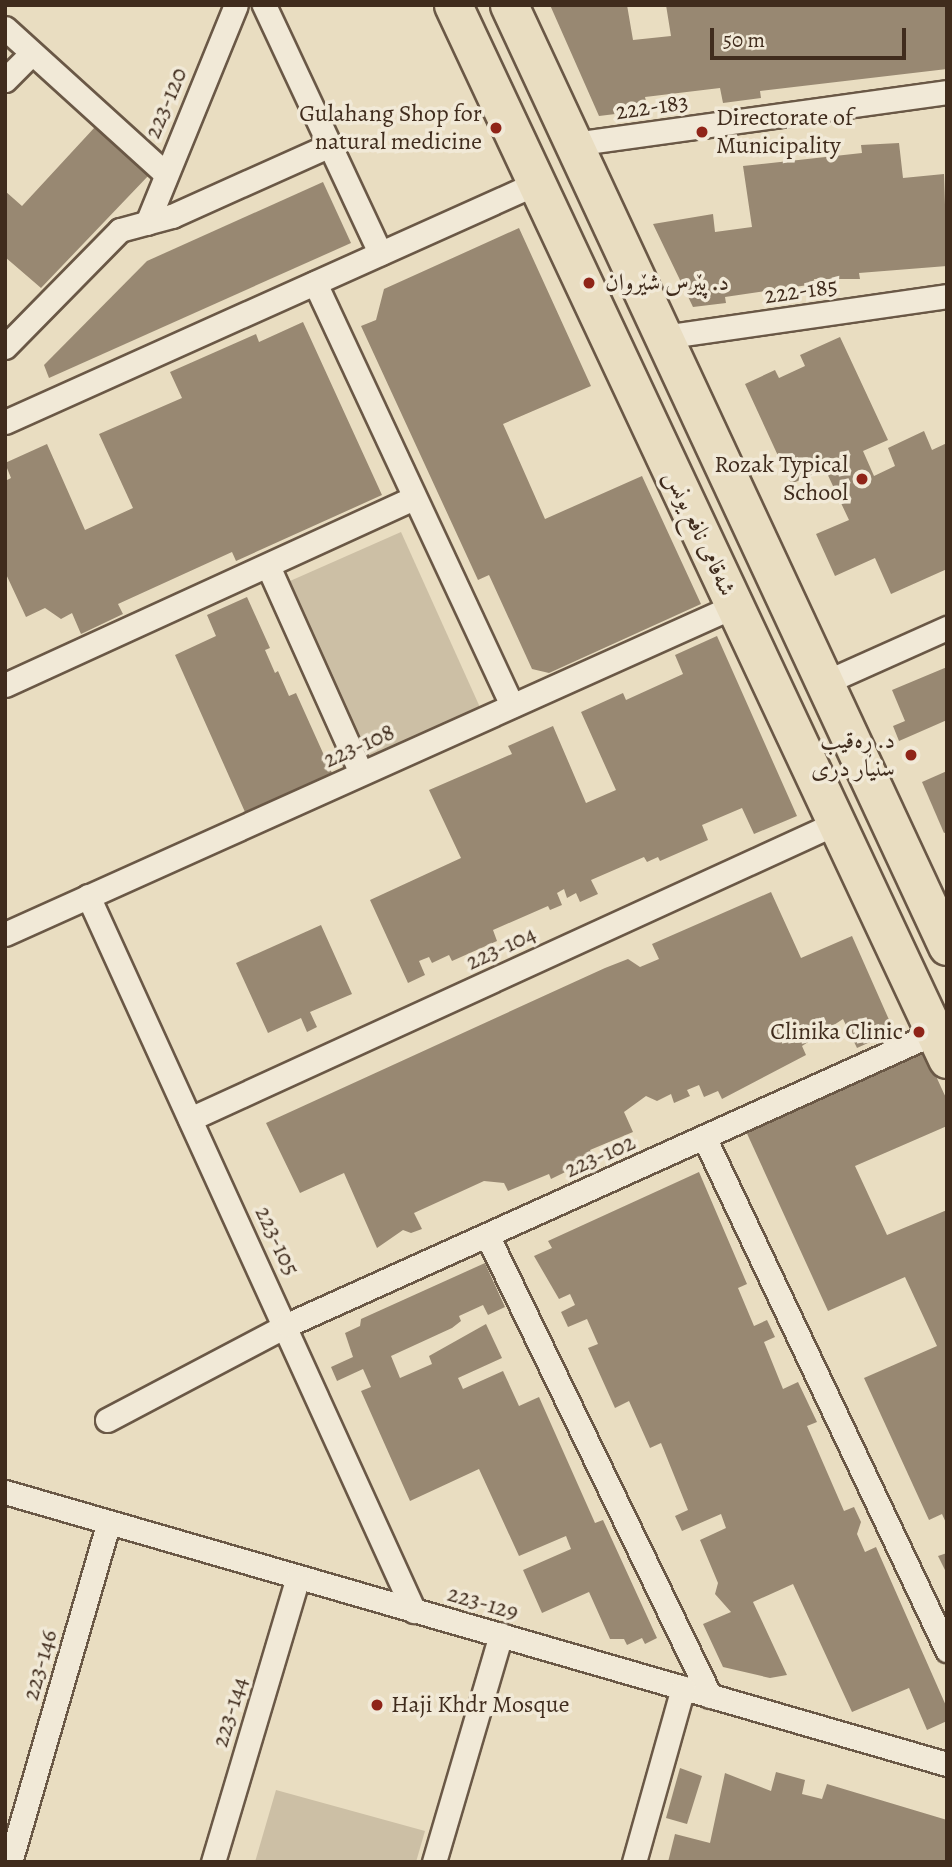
<!DOCTYPE html>
<html>
<head>
<meta charset="utf-8">
<style>
	body { margin:0 }
	#map { position:relative; width:952px; height:1867px; overflow:hidden; background:#e9ddc1; font-family:Alegreya,Amiri,serif }
	div>[style] { position:absolute }
	[style*='--x'] { left:calc(var(--x)*1px); top:calc(var(--y)*1px); width:calc(var(--w)*1px); rotate:calc(var(--a)*1deg) }
	.green>* { inset:0; background:#ccbfa5 }
	.building>* { inset:0; background:#988872 }
	.roads { filter:drop-shadow(2px 0 #6a5846) drop-shadow(-2px 0 #6a5846) drop-shadow(0 2px #6a5846) drop-shadow(0 -2px #6a5846) }
	.minor>* { height:23px; margin:-11.5px; padding:0 11.5px; transform-origin:11.5px; border-radius:11.5px; background:#f1e9d7 }
	.primary>* { height:37px; margin:-18.5px; padding:0 18.5px; transform-origin:18.5px; border-radius:18.5px; background:#e9ddc1 }
	.dots>* { width:19px; height:19px; translate:-50% -50%; box-sizing:border-box; border:4px solid #f1e9d7; border-radius:50% }
	span { translate:-50% -50%; white-space:nowrap; text-align:center; line-height:1.15; -webkit-text-stroke:7px #f1e9d7; paint-order:stroke }
	.street-label { font-size:24px; color:#402c1d }
	.poi-label { font-size:24px; color:#402c1d }
	.right { translate:-100% -50%; text-align:right }
	.left { translate:0 -50%; text-align:left }
	.frame { position:absolute; inset:0; border:7px solid #402c1d; pointer-events:none }
	.scale { position:absolute; left:710px; top:28px; width:196px; height:32px; box-sizing:border-box; border:4px solid #402c1d; border-top:0; padding-left:9px; font-size:21px; line-height:24px; white-space:nowrap; color:#402c1d; -webkit-text-stroke:5px #f1e9d7; paint-order:stroke }
</style>
</head>
<body>
<div id="map">
	<div class="green">
		<i style="clip-path:polygon(401px 532px,483px 714px,371px 763px,290px 581px)"></i>
		<i style="clip-path:polygon(276px 1790px,425px 1831px,416px 1862px,255px 1862px)"></i>
	</div>
	<div class="building">
		<i style="clip-path:polygon(550px 5px,627px 5px,633px 40px,671px 36px,666px 5px,947px 5px,947px 69px,760px 91px,761px 98px,723px 103px,720px 88px,645px 97px,648px 110px,599px 116px)"></i>
		<i style="clip-path:polygon(95px 127px,149px 175px,41px 288px,5px 257px,5px 191px,22px 206px)"></i>
		<i style="clip-path:polygon(899px 143px,903px 178px,944px 174px,947px 266px,859px 273px,860px 279px,814px 279px,815px 284px,725px 297px,726px 303px,693px 307px,653px 224px,713px 214px,715px 232px,752px 227px,743px 166px,862px 153px,861px 145px)"></i>
		<i style="clip-path:polygon(323px 182px,351px 243px,49px 378px,44px 365px,147px 261px)"></i>
		<i style="clip-path:polygon(519px 228px,591px 386px,503px 424px,545px 519px,642px 476px,701px 604px,549px 673px,532px 669px,489px 575px,478px 580px,361px 326px,376px 320px,384px 289px)"></i>
		<i style="clip-path:polygon(303px 322px,382px 495px,236px 561px,232px 552px,118px 604px,123px 614px,81px 634px,72px 613px,61px 619px,45px 608px,26px 617px,5px 572px,5px 481px,11px 478px,5px 463px,47px 444px,85px 530px,133px 508px,99px 434px,182px 398px,170px 372px,256px 334px,259px 342px)"></i>
		<i style="clip-path:polygon(840px 337px,888px 440px,863px 451px,874px 476px,895px 466px,888px 448px,924px 431px,932px 450px,947px 443px,947px 569px,891px 594px,875px 558px,835px 576px,816px 534px,849px 520px,825px 469px,791px 484px,745px 384px,775px 370px,779px 378px,805px 366px,800px 355px)"></i>
		<i style="clip-path:polygon(247px 597px,270px 648px,265px 650px,275px 673px,278px 671px,289px 696px,296px 693px,332px 773px,245px 812px,175px 655px,216px 636px,207px 615px)"></i>
		<i style="clip-path:polygon(717px 636px,797px 816px,754px 834px,742px 808px,702px 825px,708px 840px,660px 861px,658px 857px,647px 862px,644px 857px,591px 880px,598px 894px,580px 902px,576px 893px,567px 898px,564px 889px,557px 893px,562px 905px,550px 910px,548px 906px,493px 930px,497px 941px,452px 961px,449px 955px,432px 963px,429px 957px,419px 961px,425px 975px,408px 983px,370px 900px,461px 858px,429px 790px,512px 754px,508px 746px,553px 726px,586px 803px,616px 790px,581px 712px,623px 693px,626px 700px,683px 674px,675px 655px)"></i>
		<i style="clip-path:polygon(947px 667px,947px 720px,899px 741px,893px 726px,905px 721px,892px 690px)"></i>
		<i style="clip-path:polygon(947px 771px,947px 832px,944px 833px,922px 782px)"></i>
		<i style="clip-path:polygon(771px 892px,801px 958px,852px 936px,894px 1031px,857px 1048px,843px 1019px,802px 1046px,806px 1055px,722px 1099px,718px 1091px,704px 1097px,699px 1085px,687px 1090px,690px 1096px,674px 1103px,671px 1094px,657px 1101px,646px 1096px,624px 1112px,633px 1132px,590px 1150px,594px 1158px,551px 1179px,549px 1174px,508px 1191px,504px 1183px,484px 1181px,414px 1213px,422px 1229px,411px 1233px,403px 1230px,377px 1248px,344px 1173px,300px 1193px,266px 1123px,605px 968px,628px 959px,640px 967px,659px 959px,652px 944px)"></i>
		<i style="clip-path:polygon(321px 925px,352px 994px,310px 1012px,317px 1027px,307px 1032px,301px 1018px,268px 1033px,236px 963px)"></i>
		<i style="clip-path:polygon(923px 1048px,947px 1100px,947px 1126px,855px 1166px,887px 1235px,947px 1210px,947px 1525px,942px 1514px,929px 1520px,864px 1378px,937px 1346px,905px 1277px,828px 1311px,744px 1127px)"></i>
		<i style="clip-path:polygon(699px 1172px,747px 1284px,738px 1288px,754px 1326px,767px 1320px,775px 1337px,764px 1342px,783px 1389px,798px 1382px,817px 1422px,807px 1426px,844px 1511px,854px 1507px,861px 1522px,857px 1534px,865px 1552px,876px 1547px,947px 1708px,947px 1721px,927px 1730px,909px 1688px,852px 1712px,793px 1584px,753px 1602px,787px 1675px,770px 1678px,723px 1667px,703px 1624px,731px 1612px,715px 1594px,718px 1583px,700px 1540px,726px 1528px,721px 1514px,682px 1531px,675px 1516px,688px 1510px,661px 1443px,650px 1448px,629px 1401px,615px 1408px,588px 1348px,598px 1344px,587px 1319px,568px 1327px,561px 1312px,575px 1305px,570px 1294px,559px 1299px,534px 1256px,552px 1248px,548px 1241px)"></i>
		<i style="clip-path:polygon(485px 1263px,505px 1307px,488px 1315px,483px 1305px,459px 1316px,461px 1321px,452px 1328px,391px 1356px,400px 1378px,432px 1364px,429px 1356px,486px 1324px,502px 1358px,458px 1378px,463px 1389px,503px 1371px,519px 1406px,539px 1397px,595px 1523px,603px 1520px,657px 1638px,645px 1644px,642px 1638px,627px 1645px,624px 1639px,610px 1639px,589px 1592px,542px 1613px,523px 1570px,571px 1549px,566px 1536px,519px 1556px,479px 1469px,410px 1501px,361px 1391px,371px 1387px,363px 1369px,337px 1381px,331px 1367px,353px 1357px,345px 1333px,360px 1326px,361px 1319px)"></i>
		<i style="clip-path:polygon(947px 1553px,947px 1574px,938px 1556px)"></i>
		<i style="clip-path:polygon(680px 1768px,702px 1776px,687px 1824px,666px 1818px)"></i>
		<i style="clip-path:polygon(776px 1772px,805px 1780px,802px 1794px,822px 1799px,827px 1784px,947px 1820px,947px 1862px,668px 1862px,675px 1834px,710px 1843px,725px 1773px,771px 1791px)"></i>
	</div>
	<div class="roads">
		<div class="minor">
			<i style="--x:264;--y:5;--w:274;--a:64.9"></i>
			<i style="--x:5;--y:28;--w:215;--a:42.2"></i>
			<i style="--x:5;--y:80;--w:38;--a:-45"></i>
			<i style="--x:573;--y:144;--w:378;--a:-7.9"></i>
			<i style="--x:147;--y:223;--w:235;--a:-67.8"></i>
			<i style="--x:315;--y:283;--w:466;--a:65"></i>
			<i style="--x:663;--y:337;--w:287;--a:-8.2"></i>
			<i style="--x:5;--y:347;--w:164;--a:-45.5"></i>
			<i style="--x:120;--y:230;--w:54;--a:-15.1"></i>
			<i style="--x:172;--y:216;--w:171;--a:-24.2"></i>
			<i style="--x:5;--y:422;--w:583;--a:-24.19"></i>
			<i style="--x:268;--y:566;--w:227;--a:65.8"></i>
			<i style="--x:826;--y:682;--w:133;--a:-24.1"></i>
			<i style="--x:5;--y:685;--w:450;--a:-24.6"></i>
			<i style="--x:88;--y:896;--w:786;--a:65.49"></i>
			<i style="--x:5;--y:934;--w:799;--a:-24.22"></i>
			<i style="--x:190;--y:1119;--w:708;--a:-24.61"></i>
			<i style="--x:704;--y:1137;--w:568;--a:64.65"></i>
			<i style="--x:487;--y:1235;--w:512;--a:64.19"></i>
			<i style="--x:107;--y:1420;--w:204;--a:-27.8"></i>
			<i style="--x:287;--y:1325;--w:710;--a:-24.29"></i>
			<i style="--x:5;--y:1492;--w:980;--a:16.11"></i>
			<i style="--x:10;--y:1862;--w:354;--a:-73.8"></i>
			<i style="--x:213;--y:1862;--w:297;--a:-73.4"></i>
			<i style="--x:434;--y:1862;--w:237;--a:-73.6"></i>
			<i style="--x:634;--y:1862;--w:181;--a:-74.3"></i>
		</div>
		<div class="primary">
			<i style="--x:453;--y:5;--w:1164;--a:64.89"></i>
			<i style="--x:509;--y:5;--w:1038;--a:65.04"></i>
		</div>
	</div>
	<div class="dots">
		<i style="left:496px;top:128px;background:#8f2418"></i>
		<i style="left:702px;top:132px;background:#8f2418"></i>
		<i style="left:589px;top:283px;background:#8f2418"></i>
		<i style="left:862px;top:479px;background:#8f2418"></i>
		<i style="left:911px;top:755px;background:#8f2418"></i>
		<i style="left:919px;top:1032px;background:#8f2418"></i>
		<i style="left:377px;top:1705px;background:#8f2418"></i>
	</div>
	<div class="street-label">
		<span style="left:166px;top:103px;rotate:-67deg">223-120</span>
		<span style="left:652px;top:107px;rotate:-8deg">222-183</span>
		<span style="left:801px;top:291px;rotate:-8deg">222-185</span>
		<span style="left:700px;top:533px;rotate:65deg">شەقامی نافع یونس</span>
		<span style="left:359px;top:746px;rotate:-24deg">223-108</span>
		<span style="left:501px;top:948px;rotate:-25deg">223-104</span>
		<span style="left:600px;top:1156px;rotate:-24deg">223-102</span>
		<span style="left:277px;top:1241px;rotate:65deg">223-105</span>
		<span style="left:483px;top:1603px;rotate:16deg">223-129</span>
		<span style="left:40px;top:1665px;rotate:-74deg">223-146</span>
		<span style="left:230px;top:1712px;rotate:-73deg">223-144</span>
	</div>
	<div class="poi-label">
		<span class="right" style="left:482px;top:128px">Gulahang Shop for<br>natural medicine</span>
		<span class="left" style="left:716px;top:132px">Directorate of<br>Municipality</span>
		<span class="left" style="left:605px;top:283px">د. پێرس شێروان</span>
		<span class="right" style="left:848px;top:479px">Rozak Typical<br>School</span>
		<span class="right" style="left:895px;top:755px">د. ڕەقیب<br>سنیار دری</span>
		<span class="right" style="left:903px;top:1032px">Clinika Clinic</span>
		<span class="left" style="left:391px;top:1705px">Haji Khdr Mosque</span>
	</div>
	<div class="frame"></div>
	<div class="scale">50 m</div>
</div>
</body>
</html>
